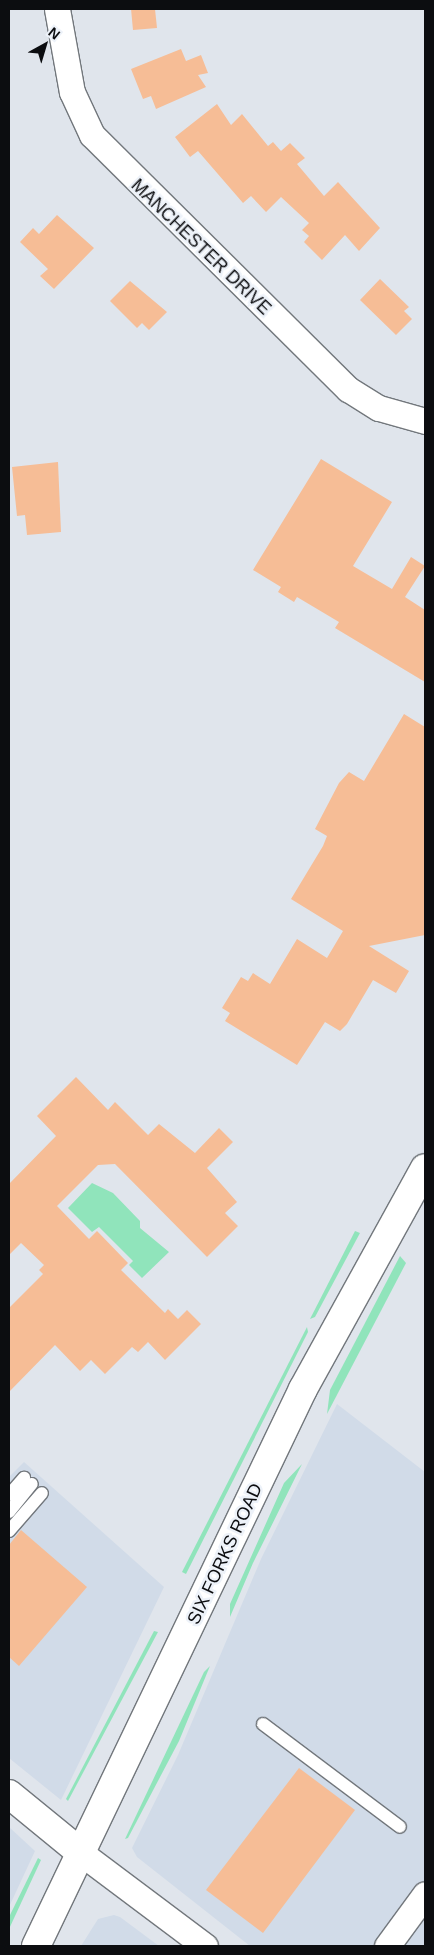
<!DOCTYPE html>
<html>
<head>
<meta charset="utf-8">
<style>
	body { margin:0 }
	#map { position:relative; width:434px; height:1955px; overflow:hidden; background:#e0e5ec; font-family:Arial,sans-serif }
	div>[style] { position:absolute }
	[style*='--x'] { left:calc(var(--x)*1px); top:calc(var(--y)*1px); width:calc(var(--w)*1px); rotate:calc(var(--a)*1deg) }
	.built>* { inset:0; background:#d1dbe8 }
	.green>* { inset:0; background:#90e4bb }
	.building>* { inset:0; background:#f6bd96 }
	.roads { filter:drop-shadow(1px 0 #72777c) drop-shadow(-1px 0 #72777c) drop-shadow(0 1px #72777c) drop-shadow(0 -1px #72777c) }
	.service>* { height:12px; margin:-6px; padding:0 6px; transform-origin:6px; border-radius:6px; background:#fff }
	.minor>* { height:25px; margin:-12.5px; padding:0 12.5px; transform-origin:12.5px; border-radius:12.5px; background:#fff }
	.tertiary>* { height:28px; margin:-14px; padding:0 14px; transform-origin:14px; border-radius:14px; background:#fff }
	.primary>* { height:28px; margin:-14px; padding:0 14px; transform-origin:14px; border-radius:14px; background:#fff }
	span { translate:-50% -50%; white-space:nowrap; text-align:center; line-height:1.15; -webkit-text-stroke:5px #edf2f9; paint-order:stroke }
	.street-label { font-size:18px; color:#0c0d10 }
	.frame { position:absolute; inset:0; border:10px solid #0c0d10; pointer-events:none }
	.north { position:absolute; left:20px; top:20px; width:50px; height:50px; -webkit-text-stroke:4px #edf2f9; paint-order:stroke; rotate:39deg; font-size:14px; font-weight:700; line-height:20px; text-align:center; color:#0c0d10 }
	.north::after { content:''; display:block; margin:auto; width:18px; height:22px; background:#0c0d10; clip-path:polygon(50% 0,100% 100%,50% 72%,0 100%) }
</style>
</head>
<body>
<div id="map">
	<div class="built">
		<i style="clip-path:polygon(337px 1404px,425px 1472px,425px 1946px,250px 1946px,137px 1857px,132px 1848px,178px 1755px,261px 1559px)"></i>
		<i style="clip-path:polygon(24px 1462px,164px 1587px,61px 1800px,9px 1758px,9px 1477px)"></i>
		<i style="clip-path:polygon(9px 1827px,35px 1851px,9px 1907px)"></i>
		<i style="clip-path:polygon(114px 1915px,120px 1917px,159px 1946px,81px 1946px,98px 1919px)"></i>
	</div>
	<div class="green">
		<i style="clip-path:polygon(92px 1183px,113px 1193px,140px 1221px,140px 1228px,169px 1252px,142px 1278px,129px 1265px,133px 1261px,99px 1227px,92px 1232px,68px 1208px)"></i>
		<i style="clip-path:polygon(355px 1231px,360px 1233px,315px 1317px,310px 1319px)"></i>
		<i style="clip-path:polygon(400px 1256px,406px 1263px,327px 1414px,330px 1390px)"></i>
		<i style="clip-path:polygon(307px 1327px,308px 1332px,186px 1574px,182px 1572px)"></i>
		<i style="clip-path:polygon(302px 1464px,253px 1563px,230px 1617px,230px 1604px,284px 1483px)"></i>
		<i style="clip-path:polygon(154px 1631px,158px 1632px,68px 1801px,66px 1799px)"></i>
		<i style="clip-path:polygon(210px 1666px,179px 1741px,128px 1838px,125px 1839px,204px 1672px)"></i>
		<i style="clip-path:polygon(38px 1858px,41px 1860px,9px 1929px,9px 1917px)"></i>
	</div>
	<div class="building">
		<i style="clip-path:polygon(131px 9px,155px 9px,157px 28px,133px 30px)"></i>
		<i style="clip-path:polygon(181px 49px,186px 61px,201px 55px,208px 73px,198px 75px,206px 87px,156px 109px,151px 96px,143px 99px,131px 69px)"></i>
		<i style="clip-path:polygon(217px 104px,231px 125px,242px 114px,268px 146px,273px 142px,281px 151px,290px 143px,305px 158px,297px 164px,324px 196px,338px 182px,380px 228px,359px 251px,345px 235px,322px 260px,304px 242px,309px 236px,302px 230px,309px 223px,281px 197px,266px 212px,251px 196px,243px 203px,198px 151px,190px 157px,175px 137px)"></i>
		<i style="clip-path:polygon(57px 215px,94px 248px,54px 289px,40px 276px,48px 269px,20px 242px,33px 228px,39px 234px)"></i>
		<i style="clip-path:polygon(380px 279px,409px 307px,404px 311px,412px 319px,396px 335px,360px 300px)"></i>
		<i style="clip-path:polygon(130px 281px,167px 312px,149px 330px,142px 323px,137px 328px,110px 301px)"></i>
		<i style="clip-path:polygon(321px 459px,392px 502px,353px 566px,392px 589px,411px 557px,425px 566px,405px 597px,425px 610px,425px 682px,335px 628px,339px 622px,297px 597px,294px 602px,278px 592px,281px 587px,253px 570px)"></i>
		<i style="clip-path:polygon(58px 462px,61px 532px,27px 535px,25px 515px,17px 516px,12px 467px)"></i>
		<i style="clip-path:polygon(404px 714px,425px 727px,425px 935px,369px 946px,409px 971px,396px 993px,373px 980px,347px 1024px,340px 1031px,325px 1022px,297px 1065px,225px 1021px,230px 1013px,222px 1008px,241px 977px,248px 981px,253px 973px,270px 984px,297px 939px,327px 958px,343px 931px,291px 899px,323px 846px,327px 836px,315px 829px,339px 783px,349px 772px,364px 781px)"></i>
		<i style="clip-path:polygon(76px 1077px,108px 1110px,115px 1102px,148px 1135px,159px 1124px,195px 1153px,219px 1128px,233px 1142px,207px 1168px,237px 1202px,225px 1213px,238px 1226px,207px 1257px,115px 1164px,98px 1165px,57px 1206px,89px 1239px,97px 1231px,128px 1263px,121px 1270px,165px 1313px,168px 1309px,178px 1319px,187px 1310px,201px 1324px,165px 1360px,148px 1342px,138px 1352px,132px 1347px,105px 1374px,91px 1360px,80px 1371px,55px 1345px,9px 1392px,9px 1308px,43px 1274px,39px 1270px,44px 1265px,21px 1243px,9px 1255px,9px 1184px,56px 1136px,37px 1116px)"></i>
		<i style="clip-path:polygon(21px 1530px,87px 1587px,19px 1666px,9px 1657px,9px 1545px)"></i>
		<i style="clip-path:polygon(299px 1768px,355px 1810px,263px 1933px,206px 1890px)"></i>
	</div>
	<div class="roads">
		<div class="service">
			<i style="--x:9;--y:1495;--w:23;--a:-49"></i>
			<i style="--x:9;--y:1512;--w:36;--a:-51"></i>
			<i style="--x:9;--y:1531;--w:50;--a:-49"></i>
			<i style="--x:263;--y:1724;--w:171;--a:36.9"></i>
		</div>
		<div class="minor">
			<i style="--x:57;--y:9;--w:84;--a:79.8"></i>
			<i style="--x:72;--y:92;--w:47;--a:65.1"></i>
			<i style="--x:92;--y:135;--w:361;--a:44.8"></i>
			<i style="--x:348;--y:389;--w:36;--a:32"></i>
			<i style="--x:379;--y:408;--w:48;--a:15.8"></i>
			<i style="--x:81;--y:1853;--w:155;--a:36.9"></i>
			<i style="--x:387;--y:1946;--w:64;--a:-53.8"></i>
		</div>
		<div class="tertiary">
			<i style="--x:9;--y:1794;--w:93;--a:39.3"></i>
		</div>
		<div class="primary">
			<i style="--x:36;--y:1946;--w:618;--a:-64.39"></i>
			<i style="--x:303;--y:1389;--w:252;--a:-61.1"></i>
		</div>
	</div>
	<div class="street-label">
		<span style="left:201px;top:247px;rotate:44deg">MANCHESTER DRIVE</span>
		<span style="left:225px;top:1554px;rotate:-65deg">SIX FORKS ROAD</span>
	</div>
	<div class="frame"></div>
	<div class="north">N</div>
</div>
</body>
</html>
